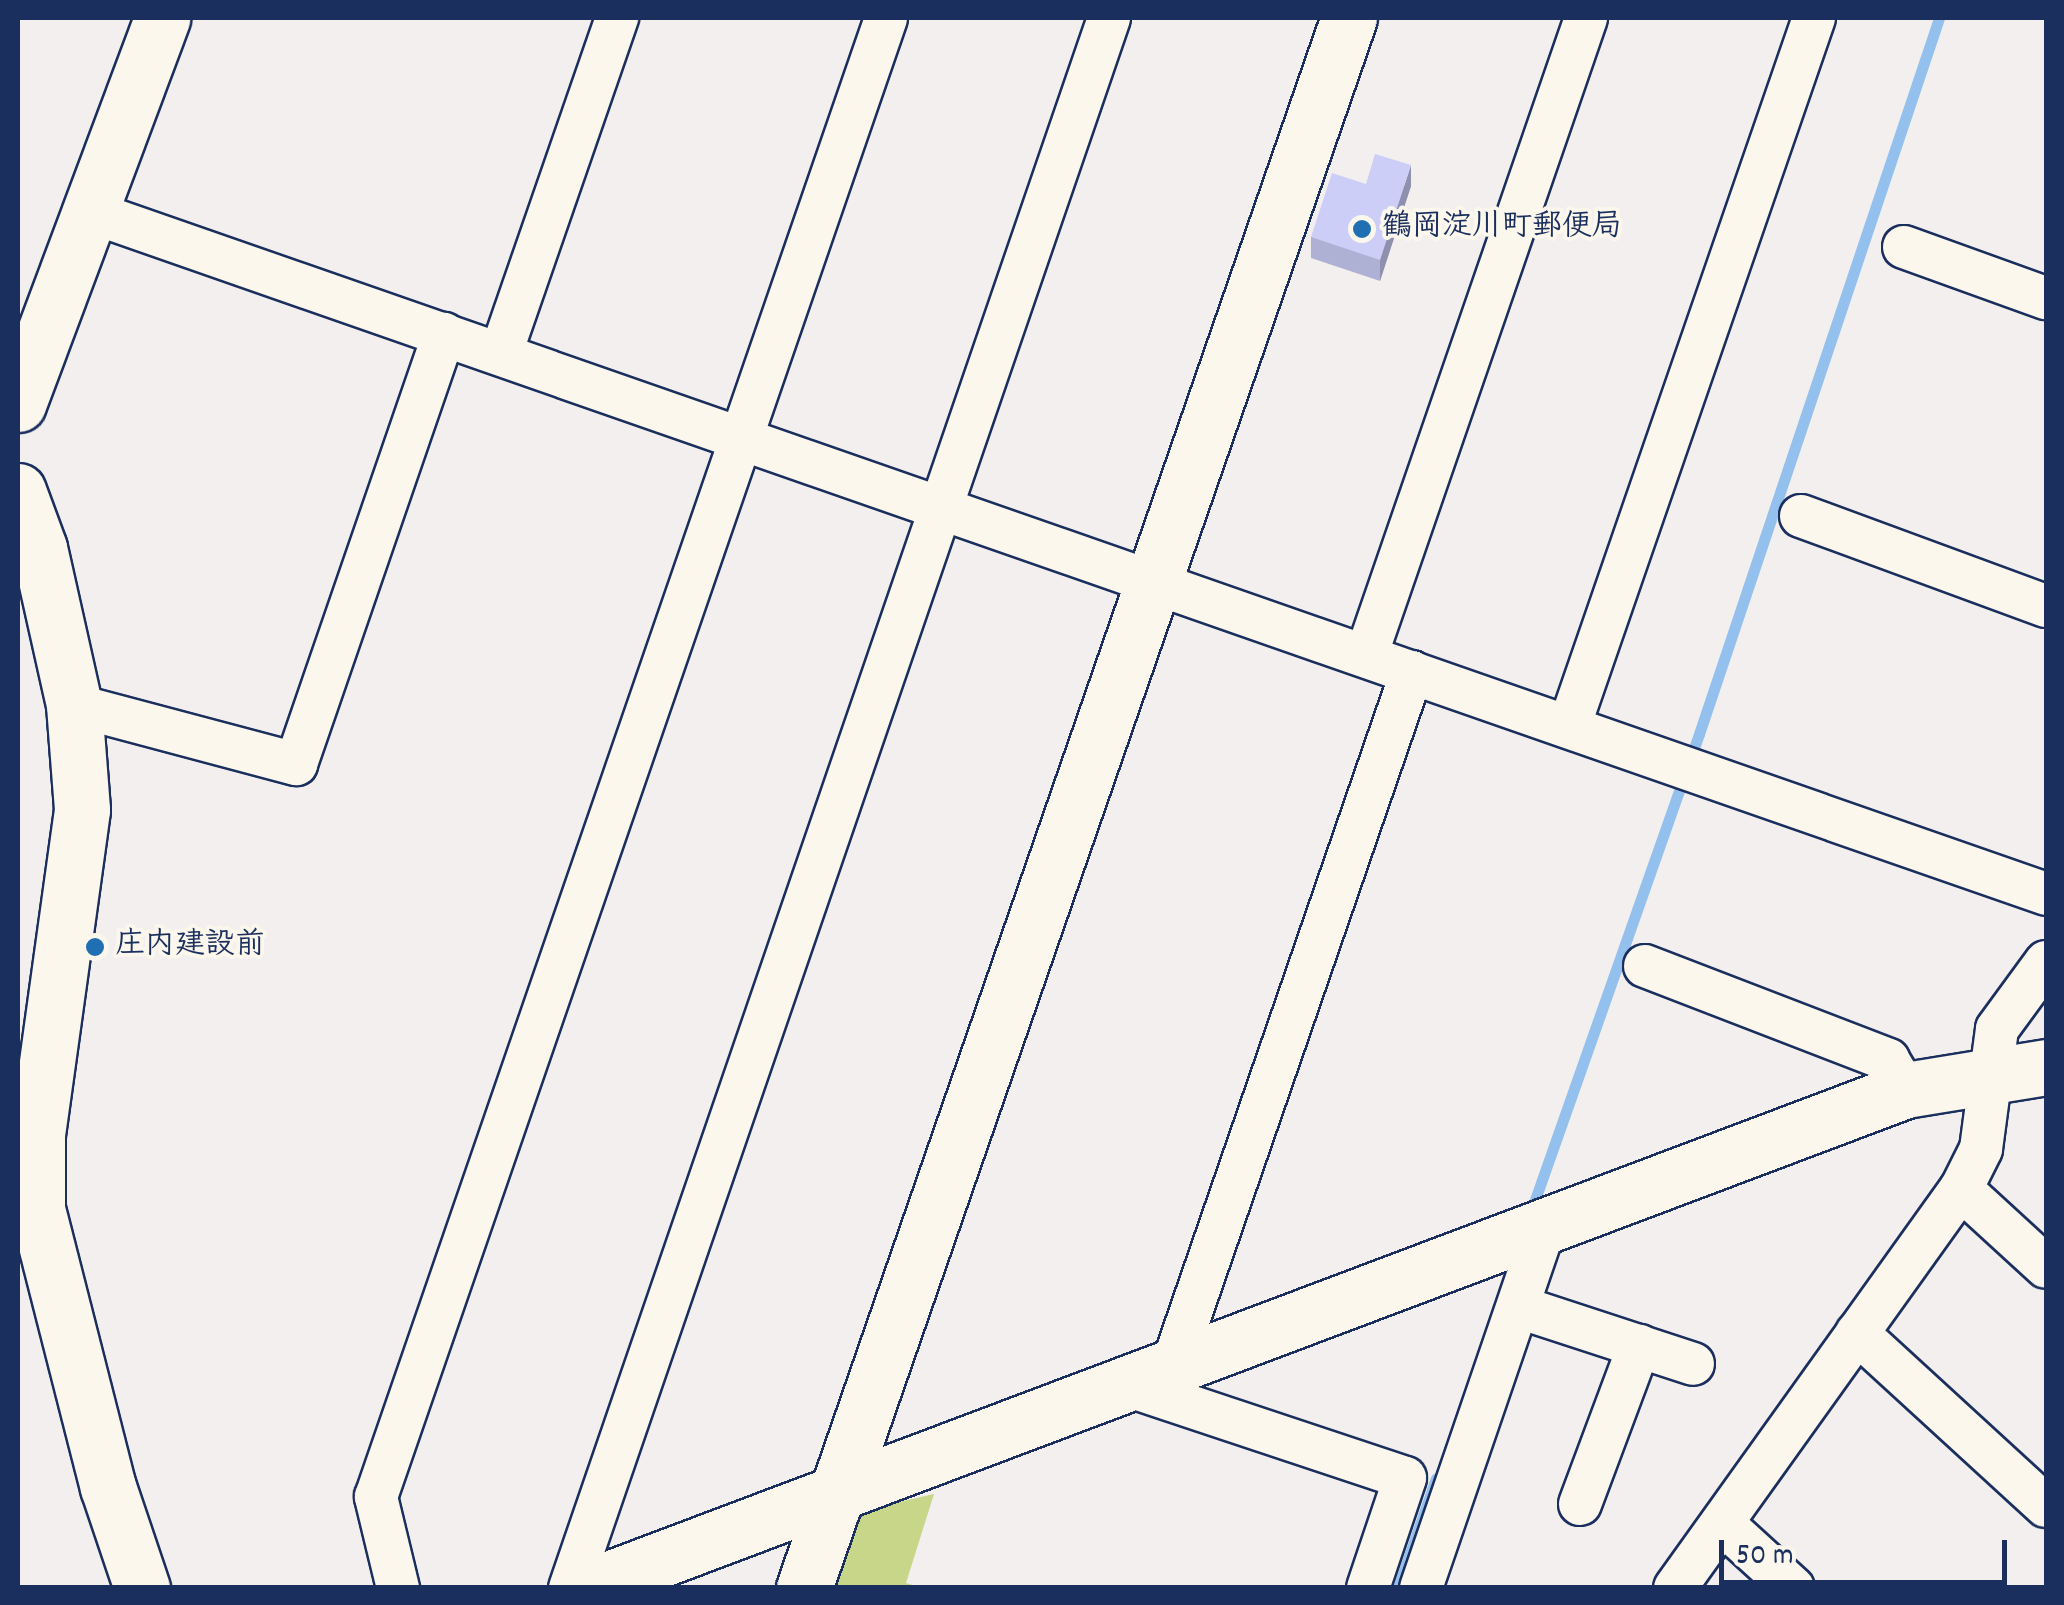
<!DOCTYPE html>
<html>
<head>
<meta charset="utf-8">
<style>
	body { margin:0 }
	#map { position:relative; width:2064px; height:1605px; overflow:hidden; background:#f2efee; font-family:Dekko,"Klee One",sans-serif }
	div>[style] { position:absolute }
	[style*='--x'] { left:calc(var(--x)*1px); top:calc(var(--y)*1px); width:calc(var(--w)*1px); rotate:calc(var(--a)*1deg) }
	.green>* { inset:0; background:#c7d689 }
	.stream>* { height:11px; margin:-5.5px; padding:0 5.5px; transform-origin:5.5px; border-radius:5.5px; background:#93c0ed }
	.roads { filter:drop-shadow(2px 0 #1b2f5e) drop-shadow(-2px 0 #1b2f5e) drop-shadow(0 2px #1b2f5e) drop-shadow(0 -2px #1b2f5e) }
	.street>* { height:42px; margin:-21px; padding:0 21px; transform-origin:21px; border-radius:21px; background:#fbf7ec }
	.secondary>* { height:55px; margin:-27.5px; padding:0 27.5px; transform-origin:27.5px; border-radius:27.5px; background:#fbf7ec }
	.wall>* { inset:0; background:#afb1d4 }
	.shaded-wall>* { inset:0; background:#8f90ad }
	.building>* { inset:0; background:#cccef7 }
	.dots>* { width:28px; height:28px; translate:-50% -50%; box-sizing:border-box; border:5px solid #fbf7ec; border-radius:50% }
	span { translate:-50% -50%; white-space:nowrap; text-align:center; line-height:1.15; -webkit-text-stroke:8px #fbf7ec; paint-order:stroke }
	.poi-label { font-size:30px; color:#1b2f5e; font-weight:700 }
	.left { translate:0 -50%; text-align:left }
	.frame { position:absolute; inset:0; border:20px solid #1b2f5e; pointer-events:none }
	.scale { position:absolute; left:1719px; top:1540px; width:288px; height:45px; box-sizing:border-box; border:5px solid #1b2f5e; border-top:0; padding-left:12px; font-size:30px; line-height:35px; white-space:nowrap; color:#1b2f5e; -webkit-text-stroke:8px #fbf7ec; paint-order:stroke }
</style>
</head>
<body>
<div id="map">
	<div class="green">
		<i style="clip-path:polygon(934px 1494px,906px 1583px,919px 1587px,829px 1588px,851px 1513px)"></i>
	</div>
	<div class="stream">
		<i style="--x:1531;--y:1211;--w:506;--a:-70.6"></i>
		<i style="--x:1699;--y:734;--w:755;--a:-71.47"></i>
		<i style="--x:1398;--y:1588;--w:116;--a:-70.9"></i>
	</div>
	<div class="roads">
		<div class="street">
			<i style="--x:94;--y:213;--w:2067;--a:19.23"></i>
			<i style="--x:1904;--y:247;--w:151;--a:19.8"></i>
			<i style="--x:501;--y:353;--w:355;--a:-70.9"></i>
			<i style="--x:1801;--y:516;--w:261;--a:20.2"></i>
			<i style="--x:1366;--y:656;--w:675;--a:-70.97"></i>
			<i style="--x:74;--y:705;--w:230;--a:14.9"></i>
			<i style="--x:296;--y:764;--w:455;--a:-71"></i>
			<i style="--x:1569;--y:727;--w:750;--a:-70.94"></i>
			<i style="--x:1645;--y:966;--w:261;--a:21.1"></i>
			<i style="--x:1888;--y:1060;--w:35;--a:59"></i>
			<i style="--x:1961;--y:1189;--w:115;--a:42.5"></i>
			<i style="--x:1519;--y:1307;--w:183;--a:18.1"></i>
			<i style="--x:1857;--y:1333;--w:256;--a:42.5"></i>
			<i style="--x:1173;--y:1364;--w:732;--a:-70.95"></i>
			<i style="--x:1123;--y:1384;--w:297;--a:18.4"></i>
			<i style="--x:1405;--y:1478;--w:116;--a:108.6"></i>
			<i style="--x:1580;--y:1504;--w:169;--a:-69.5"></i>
			<i style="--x:1723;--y:1524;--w:95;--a:42.4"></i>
			<i style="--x:398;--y:1588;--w:94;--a:-103.6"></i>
			<i style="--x:376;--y:1497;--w:1564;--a:-70.97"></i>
			<i style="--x:570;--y:1588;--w:1660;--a:-71.05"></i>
			<i style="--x:1421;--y:1588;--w:388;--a:-71.1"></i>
			<i style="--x:1675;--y:1588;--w:491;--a:-54.4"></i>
			<i style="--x:1961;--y:1189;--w:45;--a:-63.4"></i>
			<i style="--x:1981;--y:1149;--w:121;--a:-82.4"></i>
			<i style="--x:1997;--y:1029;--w:83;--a:-53.8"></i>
		</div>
		<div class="secondary">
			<i style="--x:18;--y:404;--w:412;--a:-69.5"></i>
			<i style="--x:18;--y:491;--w:61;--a:69.8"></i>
			<i style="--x:39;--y:548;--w:161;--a:77.4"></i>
			<i style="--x:74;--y:705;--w:105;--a:85.6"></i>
			<i style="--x:82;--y:810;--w:329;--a:97.9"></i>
			<i style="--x:37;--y:1136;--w:73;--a:90"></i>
			<i style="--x:37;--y:1209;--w:287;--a:75.7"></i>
			<i style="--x:108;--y:1487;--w:107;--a:71.4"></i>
			<i style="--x:585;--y:1588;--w:1412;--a:-20.66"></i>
			<i style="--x:1906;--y:1090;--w:142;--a:-9.3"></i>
			<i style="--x:804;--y:1588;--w:1662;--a:-70.86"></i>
		</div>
	</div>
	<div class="wall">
		<i style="clip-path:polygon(1366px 184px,1411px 186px,1380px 281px,1311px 258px,1311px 237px)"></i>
	</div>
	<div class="shaded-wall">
		<i style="clip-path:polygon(1411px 165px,1411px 186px,1380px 281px,1380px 260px)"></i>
	</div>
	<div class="building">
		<i style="clip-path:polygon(1375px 154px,1411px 165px,1380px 260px,1311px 237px,1332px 173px,1366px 184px)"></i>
	</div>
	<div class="dots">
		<i style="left:1362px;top:229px;background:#1f6fb2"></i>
		<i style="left:95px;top:947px;background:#1f6fb2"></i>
	</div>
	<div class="poi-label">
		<span class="left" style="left:1382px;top:229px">鶴岡淀川町郵便局</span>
		<span class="left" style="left:115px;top:947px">庄内建設前</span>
	</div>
	<div class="frame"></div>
	<div class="scale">50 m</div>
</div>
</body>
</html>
